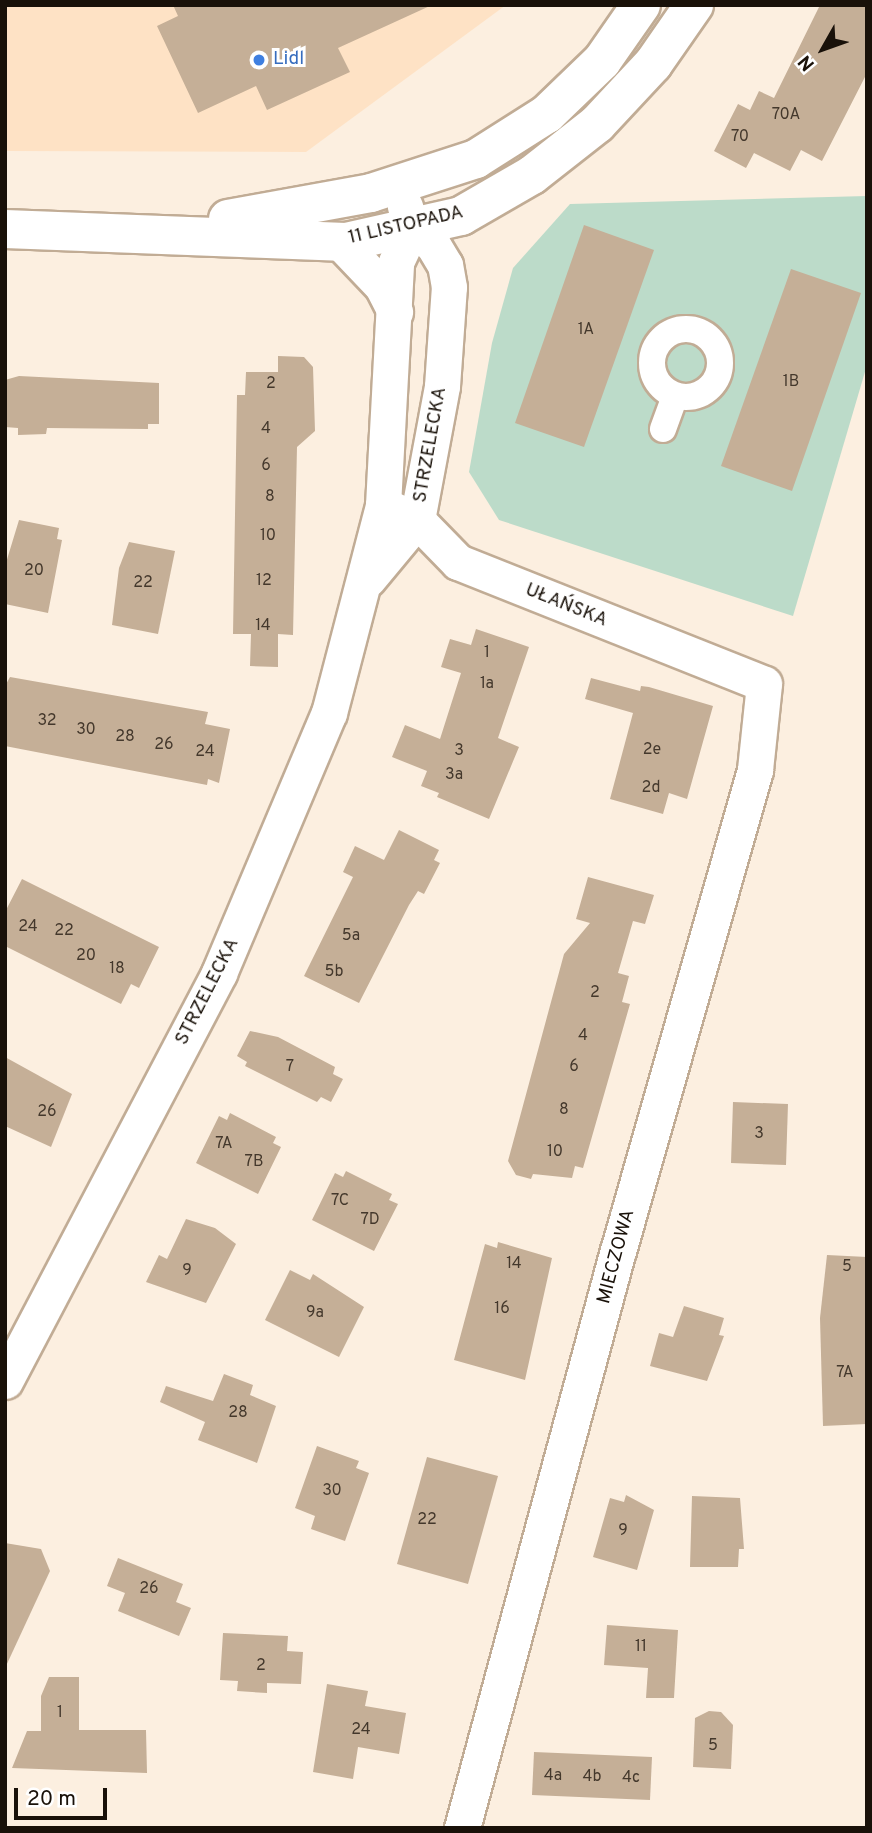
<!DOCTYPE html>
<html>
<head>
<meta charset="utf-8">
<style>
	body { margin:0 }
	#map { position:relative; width:872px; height:1833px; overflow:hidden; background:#fcefe0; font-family:Overpass,sans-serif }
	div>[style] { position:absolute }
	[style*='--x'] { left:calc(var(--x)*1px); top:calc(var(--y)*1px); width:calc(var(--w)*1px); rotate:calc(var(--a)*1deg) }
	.built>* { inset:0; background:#fee2c5 }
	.green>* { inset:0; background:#bcdbc9 }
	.building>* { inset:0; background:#c5af97 }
	.roads { filter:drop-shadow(2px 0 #c1ac95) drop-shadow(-2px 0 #c1ac95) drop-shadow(0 2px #c1ac95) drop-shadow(0 -2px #c1ac95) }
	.pedestrian>* { height:26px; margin:-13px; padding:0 13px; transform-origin:13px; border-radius:13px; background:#fff }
	.pedestrian>.ring { margin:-13px; padding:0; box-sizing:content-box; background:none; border:26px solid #fff; border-radius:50% }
	.minor>* { height:35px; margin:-17.5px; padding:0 17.5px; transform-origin:17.5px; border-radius:17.5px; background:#fff }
	.tertiary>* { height:38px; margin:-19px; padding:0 19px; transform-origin:19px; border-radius:19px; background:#fff }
	.dots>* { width:19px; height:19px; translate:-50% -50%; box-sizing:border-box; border:4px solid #fff; border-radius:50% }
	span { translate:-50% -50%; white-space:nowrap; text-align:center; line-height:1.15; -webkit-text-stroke:6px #fff; paint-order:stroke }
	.number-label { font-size:16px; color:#44382c }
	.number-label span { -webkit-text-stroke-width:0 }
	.shop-label { font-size:19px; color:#366cbe }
	.left { translate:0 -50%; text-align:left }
	.street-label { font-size:19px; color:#191109 }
	.frame { position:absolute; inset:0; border:7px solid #191109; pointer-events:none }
	.north { position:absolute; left:788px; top:14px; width:70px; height:70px; -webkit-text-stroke:5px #fff; paint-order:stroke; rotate:230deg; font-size:19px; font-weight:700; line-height:28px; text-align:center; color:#191109 }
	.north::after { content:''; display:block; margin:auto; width:24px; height:32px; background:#191109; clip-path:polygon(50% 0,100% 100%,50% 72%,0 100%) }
	.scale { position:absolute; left:14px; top:1788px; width:93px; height:32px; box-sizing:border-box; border:4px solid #191109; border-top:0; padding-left:9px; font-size:21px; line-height:24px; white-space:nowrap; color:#191109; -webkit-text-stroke:5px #fff; paint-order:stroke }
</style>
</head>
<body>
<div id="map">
	<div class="built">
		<i style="clip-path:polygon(5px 5px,506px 5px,306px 152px,5px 151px)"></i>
	</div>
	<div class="green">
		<i style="clip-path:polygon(867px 196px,867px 365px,793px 616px,499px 520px,469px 472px,492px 343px,513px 268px,570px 204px)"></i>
	</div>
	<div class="building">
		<i style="clip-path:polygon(173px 5px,432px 5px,338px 48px,350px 72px,267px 110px,256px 86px,198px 113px,157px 26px,178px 16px)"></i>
		<i style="clip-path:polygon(820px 5px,867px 5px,867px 73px,822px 161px,801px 150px,790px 171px,754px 153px,746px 168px,714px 151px,738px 104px,750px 110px,759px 91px,774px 98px)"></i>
		<i style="clip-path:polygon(584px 225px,654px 250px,584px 447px,515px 423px)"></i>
		<i style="clip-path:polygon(791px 269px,861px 293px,792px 491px,721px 466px)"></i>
		<i style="clip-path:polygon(278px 356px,304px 357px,313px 367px,315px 431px,297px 447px,293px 635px,278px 634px,278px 667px,250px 666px,251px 634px,233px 634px,237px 395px,245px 395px,246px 372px,278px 372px)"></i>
		<i style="clip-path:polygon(19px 376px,159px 383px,159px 424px,148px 424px,148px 429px,47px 428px,46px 434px,18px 435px,18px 428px,5px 427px,5px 380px)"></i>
		<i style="clip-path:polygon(19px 520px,59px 528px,57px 539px,62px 540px,48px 613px,5px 604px,5px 566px)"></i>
		<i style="clip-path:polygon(129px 542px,175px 551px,158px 634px,112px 625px,119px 568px)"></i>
		<i style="clip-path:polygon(476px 629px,529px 647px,498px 738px,519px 747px,489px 819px,437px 797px,439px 793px,421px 786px,427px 771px,392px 757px,405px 725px,440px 739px,461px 673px,441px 667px,450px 639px,471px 645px)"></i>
		<i style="clip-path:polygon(10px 677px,208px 712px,205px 724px,230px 729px,219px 783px,208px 779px,207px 785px,5px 746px,5px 686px)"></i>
		<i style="clip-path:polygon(591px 678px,640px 691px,641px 686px,649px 687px,713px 706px,687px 799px,669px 793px,663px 814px,610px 799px,633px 713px,585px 699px)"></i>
		<i style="clip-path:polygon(399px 830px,439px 850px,434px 860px,440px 863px,424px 894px,418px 891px,409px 905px,359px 1003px,304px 976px,353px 877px,343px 872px,355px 846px,384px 860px)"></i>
		<i style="clip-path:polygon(588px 877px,654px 895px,645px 924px,633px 921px,618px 973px,629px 976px,622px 1002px,630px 1004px,583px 1168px,575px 1166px,572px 1178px,533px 1174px,531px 1179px,516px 1175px,508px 1161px,564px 954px,590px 923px,576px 919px)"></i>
		<i style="clip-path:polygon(22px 879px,159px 947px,139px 988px,131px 984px,121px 1004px,5px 946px,5px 912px)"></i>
		<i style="clip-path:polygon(250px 1031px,278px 1037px,335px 1067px,333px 1074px,343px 1079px,331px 1102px,321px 1097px,317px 1102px,245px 1066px,247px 1062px,237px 1056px)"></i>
		<i style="clip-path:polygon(5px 1057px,72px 1094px,51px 1147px,5px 1126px)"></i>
		<i style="clip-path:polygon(733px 1102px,788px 1104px,786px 1165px,731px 1163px)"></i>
		<i style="clip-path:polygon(230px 1113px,276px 1137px,273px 1143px,281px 1147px,258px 1194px,196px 1163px,219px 1116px,227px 1120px)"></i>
		<i style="clip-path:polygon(346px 1171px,392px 1194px,389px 1200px,398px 1204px,374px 1251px,312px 1220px,335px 1173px,343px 1177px)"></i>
		<i style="clip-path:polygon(186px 1219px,215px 1228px,236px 1244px,206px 1303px,146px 1282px,159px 1255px,167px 1259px)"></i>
		<i style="clip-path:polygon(498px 1242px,552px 1258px,525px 1380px,454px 1360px,485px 1244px,497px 1248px)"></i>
		<i style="clip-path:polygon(827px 1255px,867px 1257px,867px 1424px,823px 1426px,820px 1318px)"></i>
		<i style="clip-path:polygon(290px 1270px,310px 1280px,313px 1274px,364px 1307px,339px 1357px,265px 1320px)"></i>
		<i style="clip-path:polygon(684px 1306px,724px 1318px,719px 1335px,724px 1336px,707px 1381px,650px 1366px,659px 1333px,673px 1337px)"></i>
		<i style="clip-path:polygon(224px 1374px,253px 1385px,250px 1395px,276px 1406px,257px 1463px,198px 1440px,205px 1422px,160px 1402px,166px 1386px,213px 1401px)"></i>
		<i style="clip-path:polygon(317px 1446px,359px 1461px,356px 1468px,369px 1473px,345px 1541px,311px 1529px,315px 1516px,295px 1508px)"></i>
		<i style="clip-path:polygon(427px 1457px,498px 1476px,468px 1584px,397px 1564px)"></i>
		<i style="clip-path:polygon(626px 1495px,654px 1510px,637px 1570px,593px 1557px,610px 1498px,624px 1502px)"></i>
		<i style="clip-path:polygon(692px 1496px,740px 1498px,744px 1549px,739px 1549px,738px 1567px,690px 1567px)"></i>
		<i style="clip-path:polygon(5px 1543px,41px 1549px,50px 1571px,6px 1666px)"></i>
		<i style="clip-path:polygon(118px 1558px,183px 1584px,176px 1602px,191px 1608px,179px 1636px,118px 1611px,125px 1593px,107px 1586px)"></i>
		<i style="clip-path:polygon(607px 1625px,678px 1630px,674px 1698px,646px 1698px,648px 1668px,604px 1665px)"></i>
		<i style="clip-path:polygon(223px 1633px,288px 1636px,287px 1651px,303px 1652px,301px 1684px,267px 1683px,267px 1693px,237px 1691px,238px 1681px,220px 1680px)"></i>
		<i style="clip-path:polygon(49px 1677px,79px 1677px,79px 1730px,146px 1730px,147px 1773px,12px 1768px,27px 1731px,41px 1731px,41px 1696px)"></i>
		<i style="clip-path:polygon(327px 1684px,368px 1691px,365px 1706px,406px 1713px,399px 1754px,358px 1747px,353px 1779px,313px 1772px)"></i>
		<i style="clip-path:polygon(709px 1711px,721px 1712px,733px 1725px,731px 1769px,693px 1767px,695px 1718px)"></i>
		<i style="clip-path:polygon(534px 1752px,652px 1757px,650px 1800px,532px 1795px)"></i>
	</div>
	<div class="roads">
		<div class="pedestrian">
			<i class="ring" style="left:652px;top:329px;width:42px;height:42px"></i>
			<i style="--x:663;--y:429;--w:35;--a:-70"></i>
		</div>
		<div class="minor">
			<i style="--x:340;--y:242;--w:61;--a:46.3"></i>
			<i style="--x:382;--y:286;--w:29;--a:63"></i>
			<i style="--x:383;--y:505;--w:37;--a:24"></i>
			<i style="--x:417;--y:520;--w:59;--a:45.7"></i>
			<i style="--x:458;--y:562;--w:329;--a:21.7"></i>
			<i style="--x:764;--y:684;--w:86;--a:96"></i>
			<i style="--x:755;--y:770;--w:499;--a:105.9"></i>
			<i style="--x:618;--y:1250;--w:599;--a:105.1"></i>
			<i style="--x:368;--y:579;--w:77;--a:-50.3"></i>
			<i style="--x:417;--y:520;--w:136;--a:-79.4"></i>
			<i style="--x:442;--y:386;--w:99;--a:-86"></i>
			<i style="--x:449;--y:287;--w:22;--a:-100"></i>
			<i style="--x:445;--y:265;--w:23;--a:-121"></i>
			<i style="--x:433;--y:245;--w:27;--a:-141"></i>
			<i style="--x:412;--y:228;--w:23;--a:-108"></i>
			<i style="--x:5;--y:1381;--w:461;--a:-62.3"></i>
			<i style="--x:219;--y:973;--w:282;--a:-67.1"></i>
			<i style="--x:329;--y:713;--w:215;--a:-75.4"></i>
			<i style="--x:383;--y:505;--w:243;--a:-86.9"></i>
			<i style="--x:396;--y:262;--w:38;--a:-65"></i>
		</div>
		<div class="tertiary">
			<i style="--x:228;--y:219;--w:145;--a:-10.3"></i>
			<i style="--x:371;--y:193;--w:110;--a:-17.9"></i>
			<i style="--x:476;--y:159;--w:84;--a:-32.4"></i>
			<i style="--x:547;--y:114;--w:76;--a:-43.9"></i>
			<i style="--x:602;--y:61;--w:68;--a:-55.1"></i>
			<i style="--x:5;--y:229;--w:341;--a:2.2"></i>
			<i style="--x:346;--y:242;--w:118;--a:-12.7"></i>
			<i style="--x:461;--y:216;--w:82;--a:-30"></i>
			<i style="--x:532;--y:175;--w:83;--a:-38.1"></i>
			<i style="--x:597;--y:124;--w:82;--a:-47"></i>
			<i style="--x:653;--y:64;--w:72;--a:-55.2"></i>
		</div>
	</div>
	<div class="dots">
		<i style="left:259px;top:60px;background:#3f7fe0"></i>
	</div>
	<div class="number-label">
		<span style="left:786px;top:115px">70A</span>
		<span style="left:740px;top:137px">70</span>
		<span style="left:586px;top:330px">1A</span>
		<span style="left:791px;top:382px">1B</span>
		<span style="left:271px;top:384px">2</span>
		<span style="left:266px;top:429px">4</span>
		<span style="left:266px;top:466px">6</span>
		<span style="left:270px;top:497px">8</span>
		<span style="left:268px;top:536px">10</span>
		<span style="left:34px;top:571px">20</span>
		<span style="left:264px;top:581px">12</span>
		<span style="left:143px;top:583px">22</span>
		<span style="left:263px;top:626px">14</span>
		<span style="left:487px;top:653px">1</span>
		<span style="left:487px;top:684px">1a</span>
		<span style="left:47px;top:721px">32</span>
		<span style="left:86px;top:730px">30</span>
		<span style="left:125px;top:737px">28</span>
		<span style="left:164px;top:745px">26</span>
		<span style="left:652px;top:750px">2e</span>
		<span style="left:459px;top:751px">3</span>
		<span style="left:205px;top:752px">24</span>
		<span style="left:454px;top:775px">3a</span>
		<span style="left:651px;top:788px">2d</span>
		<span style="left:28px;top:927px">24</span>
		<span style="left:64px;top:931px">22</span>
		<span style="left:351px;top:936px">5a</span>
		<span style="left:86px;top:956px">20</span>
		<span style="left:117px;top:969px">18</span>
		<span style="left:334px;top:972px">5b</span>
		<span style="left:595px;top:993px">2</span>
		<span style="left:583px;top:1036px">4</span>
		<span style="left:290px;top:1067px">7</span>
		<span style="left:574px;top:1067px">6</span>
		<span style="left:564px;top:1110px">8</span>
		<span style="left:47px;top:1112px">26</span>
		<span style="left:759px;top:1134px">3</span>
		<span style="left:224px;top:1144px">7A</span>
		<span style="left:555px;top:1152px">10</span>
		<span style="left:254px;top:1162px">7B</span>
		<span style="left:340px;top:1201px">7C</span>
		<span style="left:370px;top:1220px">7D</span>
		<span style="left:514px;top:1264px">14</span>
		<span style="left:847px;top:1267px">5</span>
		<span style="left:187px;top:1271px">9</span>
		<span style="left:502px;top:1309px">16</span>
		<span style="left:315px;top:1313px">9a</span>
		<span style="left:845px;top:1373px">7A</span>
		<span style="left:238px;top:1413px">28</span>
		<span style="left:332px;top:1491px">30</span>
		<span style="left:427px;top:1520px">22</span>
		<span style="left:623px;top:1531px">9</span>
		<span style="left:149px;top:1589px">26</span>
		<span style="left:641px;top:1647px">11</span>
		<span style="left:261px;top:1666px">2</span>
		<span style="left:60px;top:1713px">1</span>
		<span style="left:361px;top:1730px">24</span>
		<span style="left:713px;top:1746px">5</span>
		<span style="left:553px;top:1776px">4a</span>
		<span style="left:592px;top:1777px">4b</span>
		<span style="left:631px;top:1778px">4c</span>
	</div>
	<div class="shop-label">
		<span class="left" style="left:273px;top:60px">Lidl</span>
	</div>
	<div class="street-label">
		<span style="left:406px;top:226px;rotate:-13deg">11 LISTOPADA</span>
		<span style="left:431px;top:445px;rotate:-80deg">STRZELECKA</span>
		<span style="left:566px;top:606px;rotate:22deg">UŁAŃSKA</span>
		<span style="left:208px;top:992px;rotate:-63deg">STRZELECKA</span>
		<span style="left:617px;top:1257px;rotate:-75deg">MIECZOWA</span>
	</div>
	<div class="frame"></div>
	<div class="north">N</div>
	<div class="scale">20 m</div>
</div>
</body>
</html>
